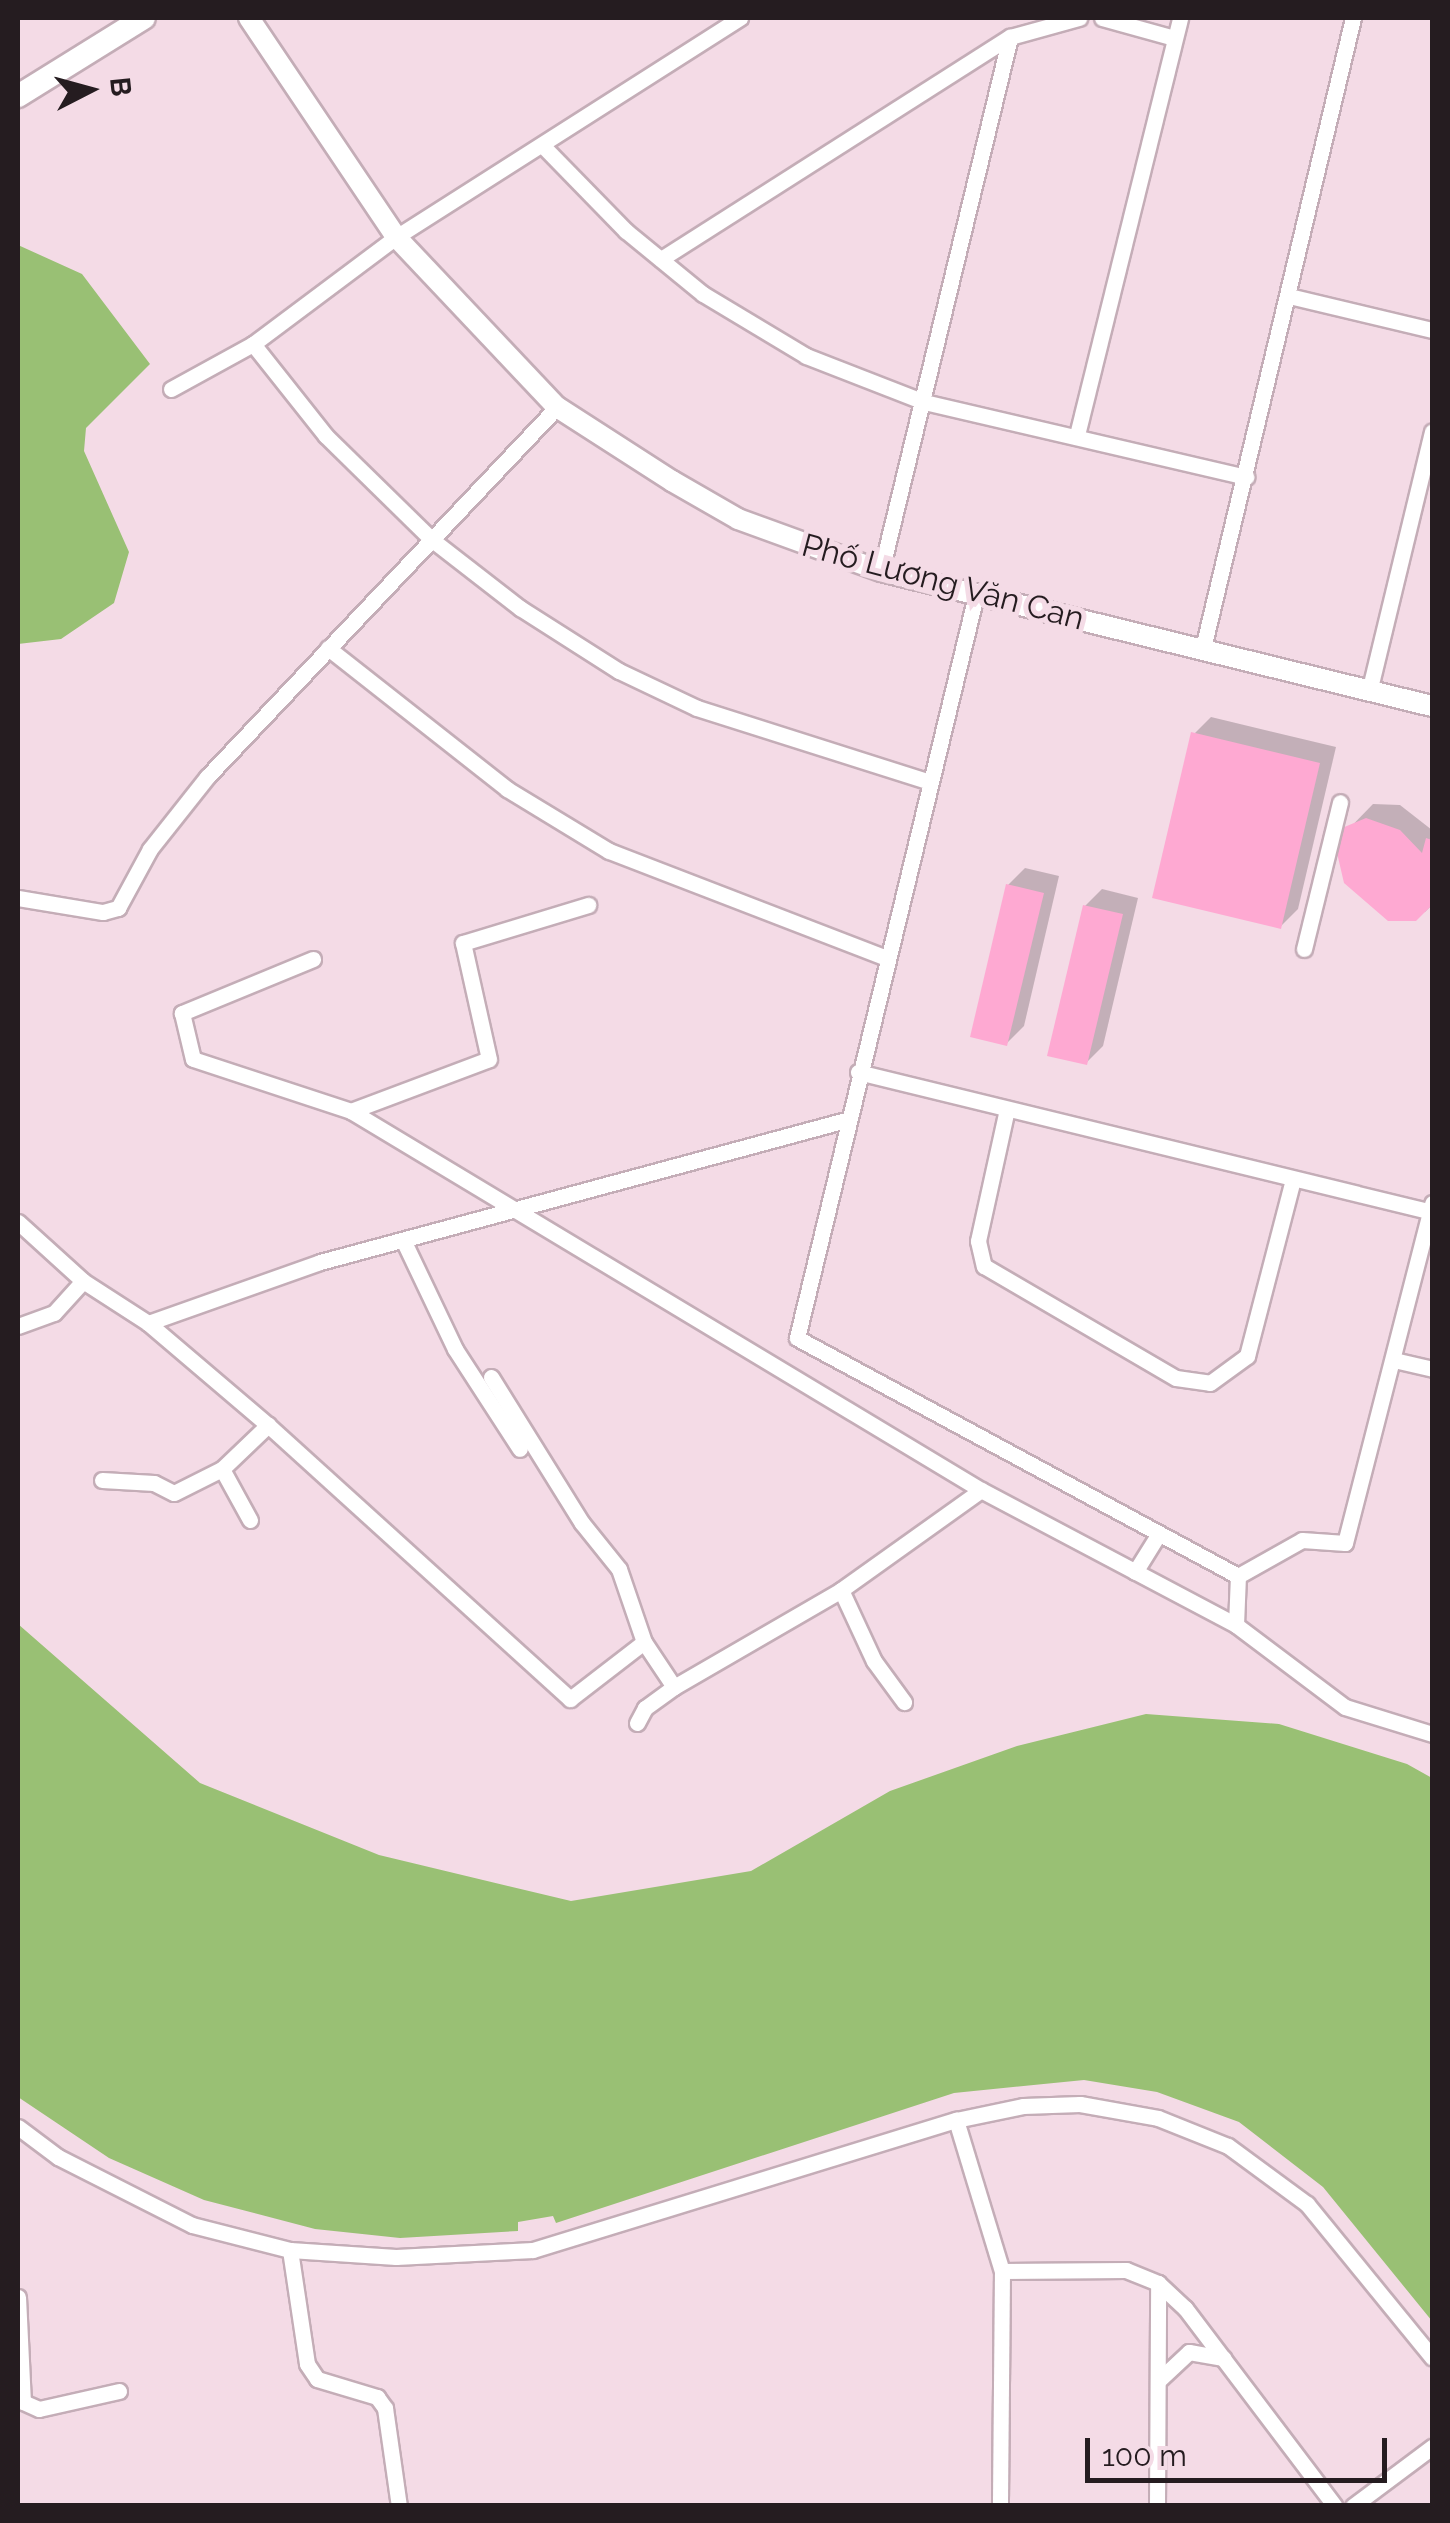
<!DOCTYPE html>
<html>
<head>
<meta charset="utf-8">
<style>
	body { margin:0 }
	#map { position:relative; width:1450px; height:2523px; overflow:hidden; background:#f4dbe6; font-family:Raleway,sans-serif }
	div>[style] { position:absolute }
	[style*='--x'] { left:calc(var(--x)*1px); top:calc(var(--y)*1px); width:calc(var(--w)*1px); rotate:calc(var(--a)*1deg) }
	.water>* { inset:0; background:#99c074 }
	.shadow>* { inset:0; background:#0003 }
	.building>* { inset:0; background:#fea9d2 }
	.roads { filter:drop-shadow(2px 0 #c4adb7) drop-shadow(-2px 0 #c4adb7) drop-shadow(0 2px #c4adb7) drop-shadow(0 -2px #c4adb7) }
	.minor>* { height:15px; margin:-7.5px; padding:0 7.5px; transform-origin:7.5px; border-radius:7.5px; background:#fff }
	.tertiary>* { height:20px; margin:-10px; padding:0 10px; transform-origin:10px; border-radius:10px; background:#fff }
	.secondary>* { height:22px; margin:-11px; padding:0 11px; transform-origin:11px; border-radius:11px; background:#fff }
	span { translate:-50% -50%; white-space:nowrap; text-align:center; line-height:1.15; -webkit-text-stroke:10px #f4dbe6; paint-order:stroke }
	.street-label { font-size:32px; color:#251c20 }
	.frame { position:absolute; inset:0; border:20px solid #251c20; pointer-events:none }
	.north { position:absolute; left:40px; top:40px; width:100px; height:100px; -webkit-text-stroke:8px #f4dbe6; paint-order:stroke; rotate:84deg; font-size:28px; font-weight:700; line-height:40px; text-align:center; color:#251c20 }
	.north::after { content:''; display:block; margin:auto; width:35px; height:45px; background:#251c20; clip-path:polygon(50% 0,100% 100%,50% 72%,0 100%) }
	.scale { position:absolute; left:1085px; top:2438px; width:302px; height:45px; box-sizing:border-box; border:5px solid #251c20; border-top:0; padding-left:12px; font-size:30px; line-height:35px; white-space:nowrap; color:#251c20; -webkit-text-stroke:8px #f4dbe6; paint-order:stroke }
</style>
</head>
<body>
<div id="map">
	<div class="water">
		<i style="clip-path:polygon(18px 245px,82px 274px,150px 364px,86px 428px,84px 451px,129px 552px,114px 603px,61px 639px,18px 644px)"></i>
		<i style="clip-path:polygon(18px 1624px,200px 1783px,379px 1855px,571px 1901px,751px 1871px,890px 1791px,1017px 1746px,1146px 1714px,1279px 1724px,1407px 1764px,1432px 1778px,1432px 2321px,1323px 2187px,1239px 2122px,1157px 2092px,1084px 2080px,954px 2093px,556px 2223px,553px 2216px,518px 2222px,518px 2231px,400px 2238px,315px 2229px,204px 2200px,109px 2158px,18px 2097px)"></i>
	</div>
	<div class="shadow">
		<i style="clip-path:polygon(1211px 717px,1336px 747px,1298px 909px,1281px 926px,1194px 734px)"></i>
		<i style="clip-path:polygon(1373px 804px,1400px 805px,1432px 830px,1432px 905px,1425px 912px,1388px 918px,1337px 841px)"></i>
		<i style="clip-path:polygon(1025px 868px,1059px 876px,1024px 1026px,1007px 1043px,1008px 885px)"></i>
		<i style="clip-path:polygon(1102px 889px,1138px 898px,1103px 1046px,1086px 1063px,1085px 906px)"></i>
	</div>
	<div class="building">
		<i style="clip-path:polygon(1191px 732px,1320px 763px,1281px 929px,1152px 898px)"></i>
		<i style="clip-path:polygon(1366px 818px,1400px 830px,1422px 853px,1426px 838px,1432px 840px,1432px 905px,1416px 921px,1388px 921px,1344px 883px,1334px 840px,1342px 828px)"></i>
		<i style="clip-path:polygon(1006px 884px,1044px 893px,1007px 1046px,970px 1037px)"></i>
		<i style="clip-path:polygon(1083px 905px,1123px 914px,1087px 1065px,1047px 1056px)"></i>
	</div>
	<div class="roads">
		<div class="minor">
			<i style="--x:1102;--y:18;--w:75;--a:15.5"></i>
			<i style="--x:542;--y:145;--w:120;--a:45.7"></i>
			<i style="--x:626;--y:231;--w:99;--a:39.3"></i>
			<i style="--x:703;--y:294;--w:120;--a:31"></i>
			<i style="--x:806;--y:356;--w:127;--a:21.3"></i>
			<i style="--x:924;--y:402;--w:331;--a:13.1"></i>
			<i style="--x:661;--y:259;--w:414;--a:-32.5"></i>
			<i style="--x:1010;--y:37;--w:72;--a:-15.4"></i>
			<i style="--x:1289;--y:296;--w:147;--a:13.4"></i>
			<i style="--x:253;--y:344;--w:117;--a:51.6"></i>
			<i style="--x:326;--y:436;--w:147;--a:44.4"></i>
			<i style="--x:431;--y:539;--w:113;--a:37.8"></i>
			<i style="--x:520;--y:608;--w:117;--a:32.5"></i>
			<i style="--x:619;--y:671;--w:86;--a:25.4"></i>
			<i style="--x:697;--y:708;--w:244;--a:17.6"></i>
			<i style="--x:171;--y:389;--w:94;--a:-28.8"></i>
			<i style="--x:253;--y:344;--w:179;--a:-36.8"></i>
			<i style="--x:396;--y:237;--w:408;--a:-32.5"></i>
			<i style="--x:1077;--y:435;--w:430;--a:-76.1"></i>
			<i style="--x:881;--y:571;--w:549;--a:-76.42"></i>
			<i style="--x:976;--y:595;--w:764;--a:103.55"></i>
			<i style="--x:797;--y:1338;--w:501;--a:28.35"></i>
			<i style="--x:1238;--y:1576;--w:73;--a:-29.4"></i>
			<i style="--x:1302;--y:1540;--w:43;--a:4"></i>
			<i style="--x:1345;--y:1543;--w:351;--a:-75.6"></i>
			<i style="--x:328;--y:648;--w:228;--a:38.2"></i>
			<i style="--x:507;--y:789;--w:119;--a:31.3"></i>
			<i style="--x:609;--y:851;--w:297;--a:21.1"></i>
			<i style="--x:1203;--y:648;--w:648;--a:-76.61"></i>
			<i style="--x:1369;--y:692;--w:268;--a:-76.4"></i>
			<i style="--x:18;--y:898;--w:86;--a:9.4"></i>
			<i style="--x:103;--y:912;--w:16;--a:-15"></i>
			<i style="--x:118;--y:908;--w:67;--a:-61.5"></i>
			<i style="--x:150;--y:849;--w:92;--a:-51.6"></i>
			<i style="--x:207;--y:777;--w:509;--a:-46.59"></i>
			<i style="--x:1304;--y:949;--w:151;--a:-76.2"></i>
			<i style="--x:313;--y:959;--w:142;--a:157.6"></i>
			<i style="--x:182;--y:1013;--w:47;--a:76.6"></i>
			<i style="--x:193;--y:1059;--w:166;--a:18.2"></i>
			<i style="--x:351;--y:1111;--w:735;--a:31.03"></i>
			<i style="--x:981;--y:1490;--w:289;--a:27.9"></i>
			<i style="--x:1236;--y:1625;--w:136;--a:37"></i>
			<i style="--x:1345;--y:1707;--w:91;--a:17.2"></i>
			<i style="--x:858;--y:1072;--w:591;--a:13.71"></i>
			<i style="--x:1007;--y:1109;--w:135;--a:102.4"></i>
			<i style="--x:978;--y:1241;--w:26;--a:77"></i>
			<i style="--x:984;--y:1266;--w:222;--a:30.3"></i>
			<i style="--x:1176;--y:1378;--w:34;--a:8"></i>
			<i style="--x:1210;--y:1383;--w:46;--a:-36.1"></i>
			<i style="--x:1247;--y:1356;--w:183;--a:-75.4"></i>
			<i style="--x:351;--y:1111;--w:147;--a:-20.6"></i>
			<i style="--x:489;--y:1059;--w:119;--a:-102.6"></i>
			<i style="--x:463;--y:943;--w:131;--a:-16.9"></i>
			<i style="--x:18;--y:1222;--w:88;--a:42.2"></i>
			<i style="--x:83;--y:1281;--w:77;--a:32.9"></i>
			<i style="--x:148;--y:1323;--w:157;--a:40.4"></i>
			<i style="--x:268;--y:1425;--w:408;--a:42.2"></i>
			<i style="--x:570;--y:1699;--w:93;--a:-37.6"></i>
			<i style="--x:405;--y:1244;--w:116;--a:64.5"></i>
			<i style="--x:455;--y:1349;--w:119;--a:57"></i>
			<i style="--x:148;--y:1323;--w:182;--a:-19.5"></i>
			<i style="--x:320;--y:1262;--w:545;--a:-15.11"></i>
			<i style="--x:18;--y:1326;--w:38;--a:-20"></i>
			<i style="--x:54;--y:1313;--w:43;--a:-47.8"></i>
			<i style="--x:1394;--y:1360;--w:39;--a:13"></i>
			<i style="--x:491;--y:1377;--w:172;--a:58.1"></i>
			<i style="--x:582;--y:1523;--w:59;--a:51.2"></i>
			<i style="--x:619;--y:1569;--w:77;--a:71.1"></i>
			<i style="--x:644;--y:1642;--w:54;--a:56.3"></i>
			<i style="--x:102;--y:1480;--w:52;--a:3.3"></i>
			<i style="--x:154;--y:1483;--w:22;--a:27"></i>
			<i style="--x:174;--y:1493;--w:54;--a:-26.6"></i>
			<i style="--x:250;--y:1520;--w:58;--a:-118.8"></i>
			<i style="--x:222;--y:1469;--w:64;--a:-43.7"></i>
			<i style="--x:1135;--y:1572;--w:44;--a:-58.1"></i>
			<i style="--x:841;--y:1590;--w:78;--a:65.1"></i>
			<i style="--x:874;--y:1661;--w:51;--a:53.8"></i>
			<i style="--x:1236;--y:1625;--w:49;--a:-87.7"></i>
			<i style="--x:637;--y:1723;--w:17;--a:-62"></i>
			<i style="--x:645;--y:1708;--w:36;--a:-36"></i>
			<i style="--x:674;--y:1687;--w:193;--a:-30.1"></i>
			<i style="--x:841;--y:1590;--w:172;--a:-35.5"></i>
			<i style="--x:956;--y:2120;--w:158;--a:73.1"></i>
			<i style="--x:1002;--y:2271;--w:235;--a:90.5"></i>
			<i style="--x:18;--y:2127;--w:50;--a:36.9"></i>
			<i style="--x:58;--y:2157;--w:150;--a:26.9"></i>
			<i style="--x:192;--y:2225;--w:101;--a:14.3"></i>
			<i style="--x:290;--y:2250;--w:106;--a:3.8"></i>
			<i style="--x:396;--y:2257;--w:137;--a:-2.9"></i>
			<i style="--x:533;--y:2250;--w:443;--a:-17.1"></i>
			<i style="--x:956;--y:2120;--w:68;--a:-11.8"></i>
			<i style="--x:1023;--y:2106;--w:57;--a:-2"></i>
			<i style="--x:1080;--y:2104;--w:79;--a:10.2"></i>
			<i style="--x:1158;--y:2118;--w:75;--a:21.8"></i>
			<i style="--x:1228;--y:2146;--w:98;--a:36.3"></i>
			<i style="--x:1307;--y:2204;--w:198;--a:50.8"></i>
			<i style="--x:290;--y:2250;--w:115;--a:81.5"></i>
			<i style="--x:307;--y:2364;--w:18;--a:56"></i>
			<i style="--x:317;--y:2379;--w:63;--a:16.7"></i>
			<i style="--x:377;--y:2397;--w:14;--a:54"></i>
			<i style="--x:385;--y:2408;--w:99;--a:81.9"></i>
			<i style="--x:1002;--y:2271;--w:124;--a:-0.5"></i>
			<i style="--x:1126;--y:2270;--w:35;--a:22"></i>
			<i style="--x:1158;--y:2283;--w:37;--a:43"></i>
			<i style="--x:1185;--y:2308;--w:248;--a:52.9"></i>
			<i style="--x:18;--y:2297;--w:105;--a:87.3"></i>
			<i style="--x:23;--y:2402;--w:17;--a:24"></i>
			<i style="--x:39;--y:2409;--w:82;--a:-12.7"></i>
			<i style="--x:1159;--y:2380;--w:41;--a:-43"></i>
			<i style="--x:1189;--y:2352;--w:35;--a:10"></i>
			<i style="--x:1157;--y:2506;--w:223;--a:-89.7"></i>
			<i style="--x:1353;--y:2506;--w:99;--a:-36.8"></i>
		</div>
		<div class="tertiary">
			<i style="--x:249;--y:18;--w:264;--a:56.1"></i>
			<i style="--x:396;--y:237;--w:234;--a:46.6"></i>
			<i style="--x:557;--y:407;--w:137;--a:32.8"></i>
			<i style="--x:672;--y:481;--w:76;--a:29.9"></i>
			<i style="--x:738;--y:519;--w:152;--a:20"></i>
			<i style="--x:881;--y:571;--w:567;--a:13.77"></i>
		</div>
		<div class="secondary">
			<i style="--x:18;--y:96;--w:148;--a:-31.8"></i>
		</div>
	</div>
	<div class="street-label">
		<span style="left:943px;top:582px;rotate:15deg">Phố Lương Văn Can</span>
	</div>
	<div class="frame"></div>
	<div class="north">B</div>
	<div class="scale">100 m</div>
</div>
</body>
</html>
